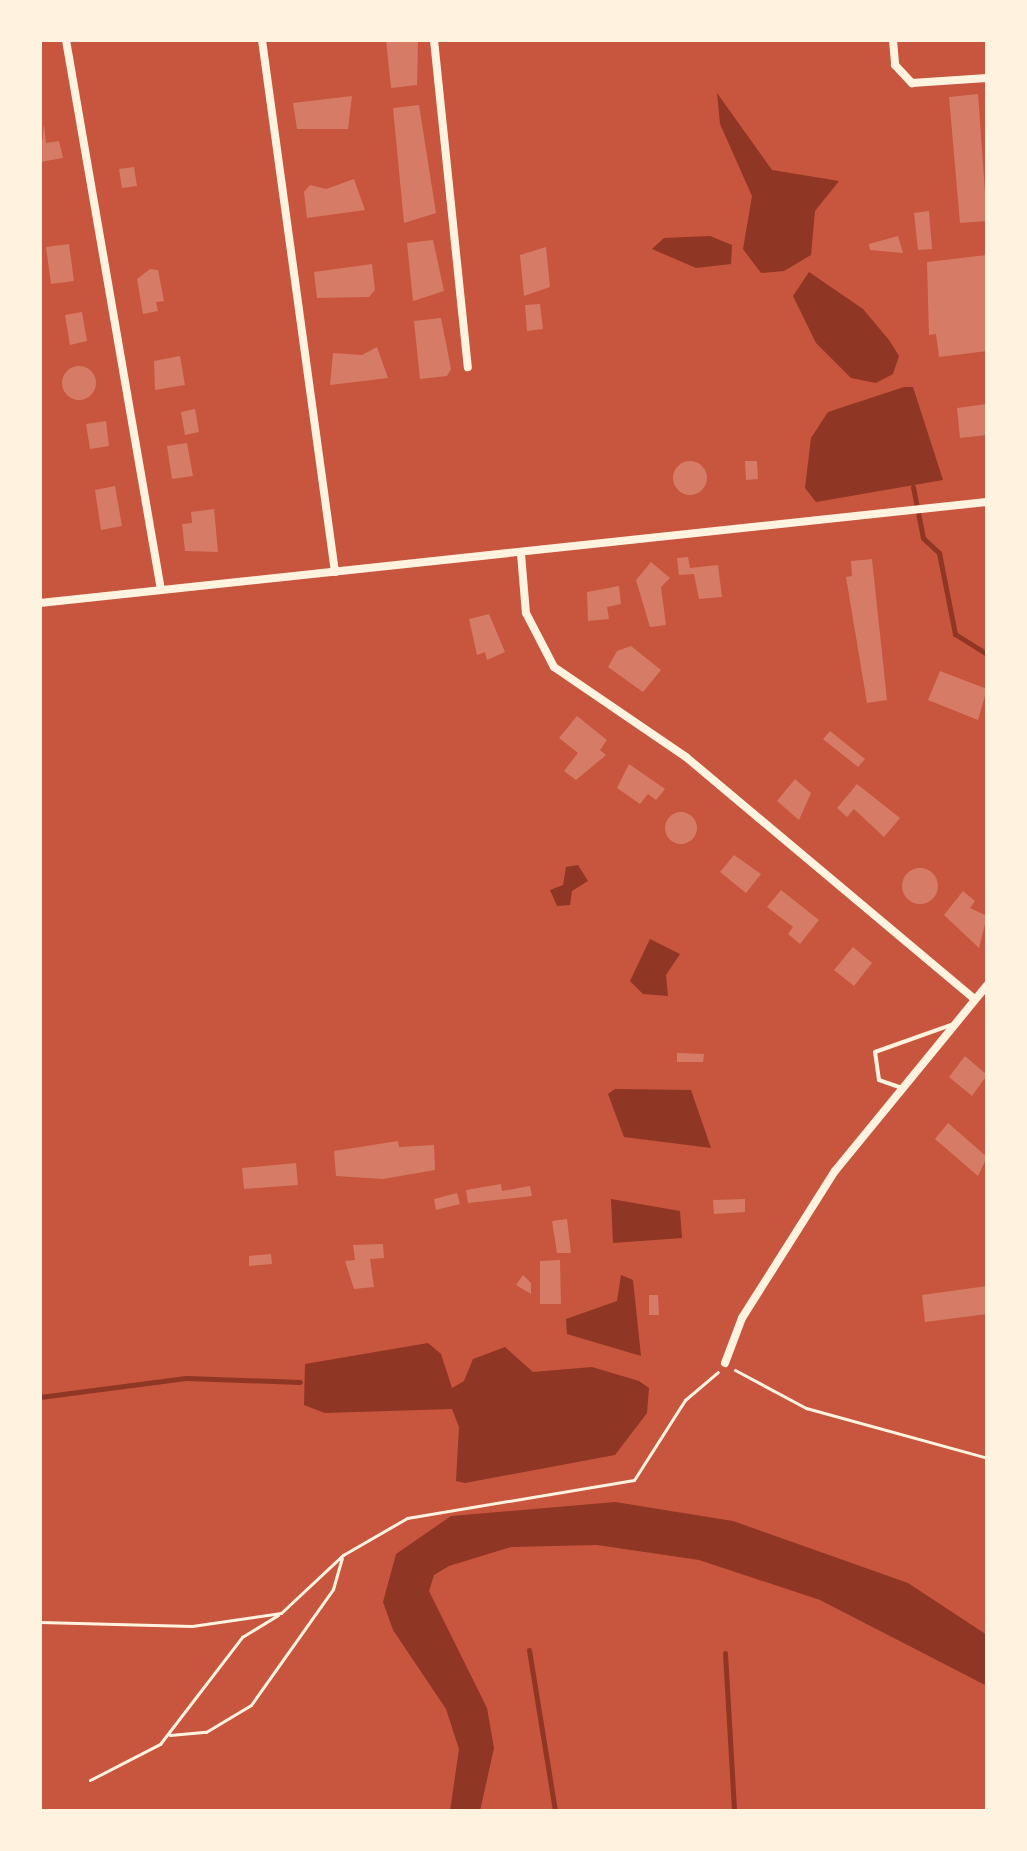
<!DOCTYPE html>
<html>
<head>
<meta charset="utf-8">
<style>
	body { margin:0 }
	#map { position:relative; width:1027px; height:1851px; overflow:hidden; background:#c8553d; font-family:"Nunito Sans",sans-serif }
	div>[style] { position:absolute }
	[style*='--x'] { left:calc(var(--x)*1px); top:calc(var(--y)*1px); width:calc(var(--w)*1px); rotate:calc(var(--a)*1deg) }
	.water>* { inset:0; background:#8f3625 }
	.stream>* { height:5px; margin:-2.5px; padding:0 2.5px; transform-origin:2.5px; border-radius:2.5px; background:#8f3625 }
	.building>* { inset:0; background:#d67c66 }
	.round { border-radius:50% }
	.path>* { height:3px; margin:-1.5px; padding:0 1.5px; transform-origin:1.5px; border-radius:1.5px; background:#fff3e0 }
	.service>* { height:4px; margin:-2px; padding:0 2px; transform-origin:2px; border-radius:2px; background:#fff3e0 }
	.minor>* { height:8px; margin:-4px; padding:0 4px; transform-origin:4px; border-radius:4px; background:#fff3e0 }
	span { translate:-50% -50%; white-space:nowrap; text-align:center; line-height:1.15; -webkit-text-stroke:8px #fff3e0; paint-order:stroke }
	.frame { position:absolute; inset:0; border:42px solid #fff3e0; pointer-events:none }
</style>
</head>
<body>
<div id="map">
	<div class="water">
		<i style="clip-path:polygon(717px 93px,772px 170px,839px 181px,815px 211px,811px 255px,784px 271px,761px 273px,743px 249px,752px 196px,720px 124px)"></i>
		<i style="clip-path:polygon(710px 236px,732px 245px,731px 264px,696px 268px,652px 249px,664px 238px)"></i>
		<i style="clip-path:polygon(809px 272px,863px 309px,889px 340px,899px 356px,893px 374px,876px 383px,851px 378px,816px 343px,793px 296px)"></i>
		<i style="clip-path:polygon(904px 387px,913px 387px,943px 480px,816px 502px,805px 488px,811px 438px,828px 412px)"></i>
		<i style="clip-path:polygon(578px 865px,588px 881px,572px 891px,570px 905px,557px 906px,550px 890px,563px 885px,566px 867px)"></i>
		<i style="clip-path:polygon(650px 939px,680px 954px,666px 975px,668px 996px,643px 994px,630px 981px)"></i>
		<i style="clip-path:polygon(615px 1089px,691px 1090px,711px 1148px,624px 1137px,608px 1094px)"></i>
		<i style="clip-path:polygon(611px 1199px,680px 1211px,682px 1238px,613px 1243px)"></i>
		<i style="clip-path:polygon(621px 1275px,633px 1280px,641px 1356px,567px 1334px,566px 1319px,617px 1301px)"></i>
		<i style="clip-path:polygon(428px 1343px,441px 1354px,452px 1388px,464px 1381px,473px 1359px,505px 1347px,533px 1372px,592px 1367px,639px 1381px,649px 1388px,647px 1413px,615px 1455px,465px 1483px,456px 1481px,459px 1427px,452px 1409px,325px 1413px,304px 1405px,305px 1364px)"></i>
		<i style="clip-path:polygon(615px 1502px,733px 1521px,908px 1583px,987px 1635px,987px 1686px,820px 1600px,699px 1560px,597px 1545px,511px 1547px,449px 1566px,434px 1575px,429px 1591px,487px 1708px,494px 1748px,480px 1811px,450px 1811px,459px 1749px,446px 1709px,393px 1630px,383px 1602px,396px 1554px,451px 1516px)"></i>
	</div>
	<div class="stream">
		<i style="--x:913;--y:487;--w:52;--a:78.9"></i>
		<i style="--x:923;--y:538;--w:22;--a:43"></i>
		<i style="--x:939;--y:553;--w:83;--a:78.8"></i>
		<i style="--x:955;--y:634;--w:38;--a:32"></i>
		<i style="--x:40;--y:1397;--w:147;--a:-7.4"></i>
		<i style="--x:186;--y:1378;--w:114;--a:2"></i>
		<i style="--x:529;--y:1650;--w:163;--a:80.8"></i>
		<i style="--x:725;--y:1653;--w:158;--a:86.7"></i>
	</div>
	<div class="building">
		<i style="clip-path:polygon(386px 40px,418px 40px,417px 85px,391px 88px)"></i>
		<i style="clip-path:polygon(978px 94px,987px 221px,960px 223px,949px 97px)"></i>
		<i style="clip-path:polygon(352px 96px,348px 129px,297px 129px,293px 103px)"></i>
		<i style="clip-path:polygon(419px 105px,436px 213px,404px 223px,393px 108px)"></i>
		<i style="clip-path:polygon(44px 124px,46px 143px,59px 141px,63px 158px,40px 162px)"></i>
		<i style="clip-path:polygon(134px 167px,137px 186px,122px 188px,119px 169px)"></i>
		<i style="clip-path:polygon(354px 179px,365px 210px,307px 218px,304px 192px,310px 185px,326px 189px)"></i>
		<i style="clip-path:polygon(929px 211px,932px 249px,918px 250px,914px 213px)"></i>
		<i style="clip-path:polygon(898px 236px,903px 253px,870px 250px,869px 244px)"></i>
		<i style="clip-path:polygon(433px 240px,444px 291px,413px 301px,407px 243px)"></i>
		<i style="clip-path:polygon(69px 244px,74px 281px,51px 284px,46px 247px)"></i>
		<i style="clip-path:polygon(546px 247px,550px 287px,524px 296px,520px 255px)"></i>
		<i style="clip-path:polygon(987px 255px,987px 351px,939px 357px,936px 334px,929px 335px,927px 262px)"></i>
		<i style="clip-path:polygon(372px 264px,375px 290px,369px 297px,317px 298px,314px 272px)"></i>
		<i style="clip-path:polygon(150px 269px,158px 270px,164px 301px,156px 302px,158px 311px,143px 314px,137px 279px)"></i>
		<i style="clip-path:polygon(540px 304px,543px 329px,527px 331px,525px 305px)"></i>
		<i style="clip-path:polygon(82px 312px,87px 341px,70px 345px,65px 315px)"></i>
		<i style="clip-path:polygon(441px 318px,451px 369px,447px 376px,420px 379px,414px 321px)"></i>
		<i style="clip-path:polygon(377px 347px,388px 378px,330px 385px,333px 353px,362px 355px)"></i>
		<i style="clip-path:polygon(180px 356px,185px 385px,155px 390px,154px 361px)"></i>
		<i class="round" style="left:62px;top:366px;width:34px;height:34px"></i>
		<i style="clip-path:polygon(987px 404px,987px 435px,960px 438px,957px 408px)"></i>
		<i style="clip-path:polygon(195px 409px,199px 432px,185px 435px,181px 412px)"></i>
		<i style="clip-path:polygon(106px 421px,109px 446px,90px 449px,86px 424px)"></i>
		<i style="clip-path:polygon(187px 443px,193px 476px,172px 479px,167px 446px)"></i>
		<i style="clip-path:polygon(745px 461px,757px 461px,758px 479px,746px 480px)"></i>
		<i class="round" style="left:673px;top:461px;width:34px;height:34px"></i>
		<i style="clip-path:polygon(115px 486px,122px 526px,101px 530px,95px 490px)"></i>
		<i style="clip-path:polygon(214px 509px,218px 552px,185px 551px,182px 524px,192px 523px,191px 512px)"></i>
		<i style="clip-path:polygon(688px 557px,690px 568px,718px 565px,722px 597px,699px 599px,694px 574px,679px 575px,677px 558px)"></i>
		<i style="clip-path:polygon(872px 559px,887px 700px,867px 703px,846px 577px,852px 576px,851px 561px)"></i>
		<i style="clip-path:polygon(651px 562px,670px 578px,661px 587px,666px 625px,650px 627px,636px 580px)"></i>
		<i style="clip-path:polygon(619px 586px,621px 604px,607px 607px,609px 619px,588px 621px,587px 592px)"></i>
		<i style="clip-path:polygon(489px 614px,505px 652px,487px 660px,485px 652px,477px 655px,469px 619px)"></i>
		<i style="clip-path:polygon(631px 646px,661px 670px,643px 692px,608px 667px,617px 651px)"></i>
		<i style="clip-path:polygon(940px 671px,987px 689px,978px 720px,928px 700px)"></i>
		<i style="clip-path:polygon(577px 716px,607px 740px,600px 750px,606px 755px,576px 780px,564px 771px,578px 753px,559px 738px)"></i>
		<i style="clip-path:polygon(830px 731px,865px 759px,858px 767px,823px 739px)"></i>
		<i style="clip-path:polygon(629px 764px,665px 789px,656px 800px,648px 794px,640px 804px,617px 788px)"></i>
		<i style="clip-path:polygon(795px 779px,811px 793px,799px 820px,777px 801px)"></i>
		<i style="clip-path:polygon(857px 784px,900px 818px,884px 837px,854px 809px,847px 817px,837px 808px)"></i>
		<i class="round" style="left:665px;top:812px;width:32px;height:32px"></i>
		<i style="clip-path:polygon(734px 855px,761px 874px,746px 893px,720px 872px)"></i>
		<i class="round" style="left:902px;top:868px;width:36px;height:36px"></i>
		<i style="clip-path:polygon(781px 890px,819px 920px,800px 944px,788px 934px,793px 927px,767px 907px)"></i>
		<i style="clip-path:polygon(963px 891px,975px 901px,970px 908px,987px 916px,979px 948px,944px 915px)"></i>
		<i style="clip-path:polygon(853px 947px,872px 963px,854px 986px,834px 970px)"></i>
		<i style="clip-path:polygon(677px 1053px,704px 1054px,703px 1062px,677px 1062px)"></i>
		<i style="clip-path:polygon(965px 1056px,987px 1075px,972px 1096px,949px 1077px)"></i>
		<i style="clip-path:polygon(948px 1123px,987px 1157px,978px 1176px,935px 1139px)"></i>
		<i style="clip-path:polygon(398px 1141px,399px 1147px,434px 1145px,435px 1170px,383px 1179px,336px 1176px,334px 1151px)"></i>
		<i style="clip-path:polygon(296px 1163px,298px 1185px,244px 1189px,242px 1168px)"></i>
		<i style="clip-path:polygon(501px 1184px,502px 1191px,530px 1186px,532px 1196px,468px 1203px,466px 1190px)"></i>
		<i style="clip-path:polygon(457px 1193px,460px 1204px,436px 1210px,434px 1199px)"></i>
		<i style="clip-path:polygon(745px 1199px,745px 1212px,714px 1214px,713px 1200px)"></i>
		<i style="clip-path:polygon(567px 1219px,571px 1253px,557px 1253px,552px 1221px)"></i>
		<i style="clip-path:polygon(383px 1244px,384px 1258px,370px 1259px,374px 1287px,354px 1289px,345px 1261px,355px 1260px,353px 1245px)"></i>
		<i style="clip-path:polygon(271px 1254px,272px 1264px,249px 1266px,249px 1256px)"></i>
		<i style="clip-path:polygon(560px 1260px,561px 1304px,540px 1304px,540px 1261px)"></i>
		<i style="clip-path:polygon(523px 1275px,531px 1283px,531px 1294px,516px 1285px)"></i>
		<i style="clip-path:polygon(987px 1286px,987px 1314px,925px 1322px,922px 1295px)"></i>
		<i style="clip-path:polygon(649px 1295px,658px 1295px,659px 1315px,649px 1315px)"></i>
	</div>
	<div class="path">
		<i style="--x:735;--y:1370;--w:81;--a:28.2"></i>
		<i style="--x:806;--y:1408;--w:188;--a:15.4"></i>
		<i style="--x:40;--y:1622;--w:152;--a:1.5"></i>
		<i style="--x:192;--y:1626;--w:90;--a:-8.3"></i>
		<i style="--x:281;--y:1613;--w:85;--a:-43.1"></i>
		<i style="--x:343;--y:1555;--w:74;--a:-30"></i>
		<i style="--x:407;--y:1518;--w:230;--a:-9.5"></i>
		<i style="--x:634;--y:1480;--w:95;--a:-57.5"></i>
		<i style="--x:685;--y:1400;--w:43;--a:-40.3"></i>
		<i style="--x:170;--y:1735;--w:36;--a:-5"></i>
		<i style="--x:206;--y:1732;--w:52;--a:-31"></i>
		<i style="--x:251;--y:1705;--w:142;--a:-54.7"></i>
		<i style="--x:333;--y:1589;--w:32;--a:-74"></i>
		<i style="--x:90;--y:1780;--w:79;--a:-27.2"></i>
		<i style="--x:160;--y:1744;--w:135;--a:-52.5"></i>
		<i style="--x:242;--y:1637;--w:42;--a:-31.4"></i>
	</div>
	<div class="service">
		<i style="--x:902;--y:1088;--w:24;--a:-161"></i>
		<i style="--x:879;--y:1080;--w:28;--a:-98"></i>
		<i style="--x:875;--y:1052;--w:81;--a:-19.6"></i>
	</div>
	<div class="minor">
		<i style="--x:66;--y:40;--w:558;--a:80.2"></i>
		<i style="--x:262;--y:40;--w:537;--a:82.19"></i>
		<i style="--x:434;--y:40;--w:329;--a:84.1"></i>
		<i style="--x:893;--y:40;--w:25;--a:85"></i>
		<i style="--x:895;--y:65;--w:25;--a:47"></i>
		<i style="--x:912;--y:83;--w:75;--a:-3.8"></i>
		<i style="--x:521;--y:554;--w:59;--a:85.2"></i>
		<i style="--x:526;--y:613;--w:61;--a:62.6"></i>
		<i style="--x:554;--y:667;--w:160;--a:34.3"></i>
		<i style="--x:686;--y:757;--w:375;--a:40"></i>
		<i style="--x:40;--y:603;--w:952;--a:-6.09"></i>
		<i style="--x:725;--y:1363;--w:48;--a:-69.3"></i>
		<i style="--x:742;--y:1318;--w:174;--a:-57.7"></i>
		<i style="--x:835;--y:1171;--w:240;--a:-50.7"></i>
	</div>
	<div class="frame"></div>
</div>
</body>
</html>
